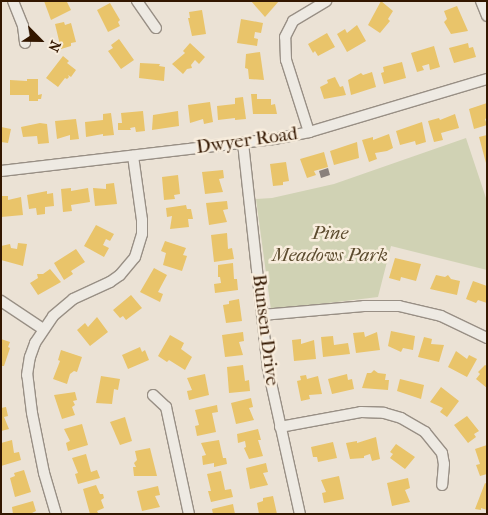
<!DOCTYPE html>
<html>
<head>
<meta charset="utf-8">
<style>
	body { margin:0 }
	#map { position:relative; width:488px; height:515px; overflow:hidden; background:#ebe2d5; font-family:"IM FELL French Canon",serif }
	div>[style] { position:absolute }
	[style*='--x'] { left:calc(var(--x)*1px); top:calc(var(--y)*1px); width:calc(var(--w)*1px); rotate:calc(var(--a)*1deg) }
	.green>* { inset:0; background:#d0d2b4 }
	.homes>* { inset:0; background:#e9c46a }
	.industry>* { inset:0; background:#8a817c }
	.roads { filter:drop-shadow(1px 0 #988f85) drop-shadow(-1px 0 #988f85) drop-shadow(0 1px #988f85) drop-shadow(0 -1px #988f85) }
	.street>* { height:10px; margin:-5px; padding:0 5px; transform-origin:5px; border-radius:5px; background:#eeeae3 }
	span { translate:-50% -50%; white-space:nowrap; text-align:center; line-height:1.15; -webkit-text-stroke:5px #f8eddd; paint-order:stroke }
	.street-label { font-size:19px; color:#331700 }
	.park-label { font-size:19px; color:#5c4b2e; font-style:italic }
	.frame { position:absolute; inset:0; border:2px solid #331700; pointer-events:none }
	.north { position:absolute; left:15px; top:15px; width:50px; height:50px; -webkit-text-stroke:4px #f8eddd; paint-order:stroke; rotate:113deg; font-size:14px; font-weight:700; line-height:20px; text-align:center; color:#331700 }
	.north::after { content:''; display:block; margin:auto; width:18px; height:22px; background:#331700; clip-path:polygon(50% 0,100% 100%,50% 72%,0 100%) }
</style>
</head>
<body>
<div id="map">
	<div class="green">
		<i style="clip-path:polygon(466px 138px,487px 201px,487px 270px,391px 246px,378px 297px,271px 310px,256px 199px,272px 198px,334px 184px)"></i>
	</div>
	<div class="homes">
		<i style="clip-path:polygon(44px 1px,67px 2px,71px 10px,51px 20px)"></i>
		<i style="clip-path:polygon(251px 1px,279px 1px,265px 17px)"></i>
		<i style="clip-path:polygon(381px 1px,393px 11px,388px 19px,390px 21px,380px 33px,368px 25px)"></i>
		<i style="clip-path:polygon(110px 3px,120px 20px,118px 22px,120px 26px,108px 32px,97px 10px)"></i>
		<i style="clip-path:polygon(457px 6px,468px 31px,451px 34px,444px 22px,447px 19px,444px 11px)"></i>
		<i style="clip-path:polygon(202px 10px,206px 34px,192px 36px,188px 18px,190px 18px,189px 12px)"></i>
		<i style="clip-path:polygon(241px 19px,263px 23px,261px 33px,255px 32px,254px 38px,258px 39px,257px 46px,237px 43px)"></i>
		<i style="clip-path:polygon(64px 22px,65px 25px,71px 23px,76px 42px,71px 43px,71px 46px,61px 49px,55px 24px)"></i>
		<i style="clip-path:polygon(357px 25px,366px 41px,347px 52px,337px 34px,345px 29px,347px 33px)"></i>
		<i style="clip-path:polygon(327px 33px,335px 47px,318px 56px,315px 51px,313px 53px,308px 44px)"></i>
		<i style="clip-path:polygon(119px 39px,134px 60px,121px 69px,108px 51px,113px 48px,111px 45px)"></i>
		<i style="clip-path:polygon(190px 43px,205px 57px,199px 64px,195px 60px,191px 65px,192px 68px,187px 69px,183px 74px,172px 64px,185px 53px,183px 51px)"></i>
		<i style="clip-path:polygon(468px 43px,469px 48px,473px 47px,476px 57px,454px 63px,449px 48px)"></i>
		<i style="clip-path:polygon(434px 46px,440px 67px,430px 70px,429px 64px,422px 66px,424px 70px,417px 72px,411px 53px)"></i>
		<i style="clip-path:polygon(260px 52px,264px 80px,249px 79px,248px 69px,245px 68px,246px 54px)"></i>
		<i style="clip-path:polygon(63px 56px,69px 61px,67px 63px,76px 70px,71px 77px,68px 75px,69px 77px,67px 79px,65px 78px,58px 87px,46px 78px)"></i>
		<i style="clip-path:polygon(402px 62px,406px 78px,384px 84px,381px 73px,384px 72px,383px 67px)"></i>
		<i style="clip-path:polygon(140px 63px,160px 64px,159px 66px,165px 67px,164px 81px,139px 78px)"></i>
		<i style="clip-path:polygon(372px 72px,376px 87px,351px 95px,348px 80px,361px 73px,363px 75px)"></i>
		<i style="clip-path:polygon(335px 77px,340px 87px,343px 86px,346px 95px,324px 99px,320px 87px,328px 83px,327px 80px)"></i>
		<i style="clip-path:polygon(27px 79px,38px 79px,38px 95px,42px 94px,41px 99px,38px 99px,38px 101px,29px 101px,29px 95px,10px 95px,10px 80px,27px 81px)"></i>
		<i style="clip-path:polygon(251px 94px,257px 94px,257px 99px,271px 99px,271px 105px,275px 104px,277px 114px,253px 114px)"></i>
		<i style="clip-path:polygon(243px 97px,246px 119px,235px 120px,235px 118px,218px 120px,217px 106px,235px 104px,235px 98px)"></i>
		<i style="clip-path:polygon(210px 102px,213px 122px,204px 124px,203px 119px,190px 123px,188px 105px)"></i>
		<i style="clip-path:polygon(487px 103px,487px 118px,485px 119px,487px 125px,474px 129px,469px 109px)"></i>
		<i style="clip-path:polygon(143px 111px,145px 131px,136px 132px,135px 127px,130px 128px,131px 130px,118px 130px,118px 123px,122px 123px,121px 113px)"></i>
		<i style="clip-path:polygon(178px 111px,179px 126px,152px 130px,153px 115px)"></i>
		<i style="clip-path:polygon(111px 113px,114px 135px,103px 136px,103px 134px,86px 137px,85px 122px,103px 120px,103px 114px)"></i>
		<i style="clip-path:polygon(455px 114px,459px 128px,441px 133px,443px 140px,434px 142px,428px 121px,439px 118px,440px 120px)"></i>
		<i style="clip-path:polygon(76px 119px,79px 139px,70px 140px,70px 135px,57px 139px,55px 121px)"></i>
		<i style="clip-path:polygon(422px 122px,426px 142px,416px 145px,415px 141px,400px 145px,396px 131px)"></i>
		<i style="clip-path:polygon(40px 123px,47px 124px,49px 143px,38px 144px,37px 136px,23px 137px,21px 127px)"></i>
		<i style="clip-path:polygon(1px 127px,11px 129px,8px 143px,1px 142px)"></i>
		<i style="clip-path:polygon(389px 134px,393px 148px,387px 151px,375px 153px,377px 159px,369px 162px,362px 140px,373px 137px,373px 140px)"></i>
		<i style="clip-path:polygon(487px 135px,487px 163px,486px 163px,479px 137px)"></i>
		<i style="clip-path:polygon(357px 142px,359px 158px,334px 165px,330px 151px)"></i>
		<i style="clip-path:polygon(324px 152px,328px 167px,314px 171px,316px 175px,307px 178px,300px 159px)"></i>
		<i style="clip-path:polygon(286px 162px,289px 181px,283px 182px,283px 185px,273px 186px,270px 164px)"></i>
		<i style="clip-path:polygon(223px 170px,224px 178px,219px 179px,223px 192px,205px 194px,202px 172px)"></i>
		<i style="clip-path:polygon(178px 175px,180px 194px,174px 195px,175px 199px,164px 200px,162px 177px)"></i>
		<i style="clip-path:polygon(114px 183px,117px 204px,95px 206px,93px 188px,106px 189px,106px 184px)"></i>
		<i style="clip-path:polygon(71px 188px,71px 191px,88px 188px,90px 202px,71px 205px,72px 211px,63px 212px,61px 189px)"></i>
		<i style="clip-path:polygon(47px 191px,47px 194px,53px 193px,54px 206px,45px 207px,45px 214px,37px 215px,36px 208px,29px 209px,27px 195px)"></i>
		<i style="clip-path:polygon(1px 196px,8px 196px,8px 200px,21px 197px,23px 215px,1px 217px)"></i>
		<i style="clip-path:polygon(227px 201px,228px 209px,223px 210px,227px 222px,209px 225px,206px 203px)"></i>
		<i style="clip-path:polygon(186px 205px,187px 209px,191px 209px,193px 219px,188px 219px,189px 227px,170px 229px,172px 216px,167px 217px,166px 208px)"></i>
		<i style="clip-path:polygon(96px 225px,114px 234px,110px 241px,106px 239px,103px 245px,109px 248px,104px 257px,84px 246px)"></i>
		<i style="clip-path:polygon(227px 233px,228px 249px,232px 248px,234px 259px,214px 262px,211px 235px)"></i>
		<i style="clip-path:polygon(165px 241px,186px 248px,183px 255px,187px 256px,182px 271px,163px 265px,166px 253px,161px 251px)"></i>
		<i style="clip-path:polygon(18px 243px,27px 244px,23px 266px,1px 260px,1px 246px,10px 244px,11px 248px,17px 249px)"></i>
		<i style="clip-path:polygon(76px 249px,85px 262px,71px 271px,73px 274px,64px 280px,54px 263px)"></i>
		<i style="clip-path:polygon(395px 258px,421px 264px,416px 281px,401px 277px,400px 281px,389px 278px)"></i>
		<i style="clip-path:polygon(233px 263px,234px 279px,237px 279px,238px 290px,215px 293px,214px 284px,221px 283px,220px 277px,218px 277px,218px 265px)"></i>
		<i style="clip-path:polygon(154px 268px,167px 275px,158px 292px,163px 294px,160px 302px,140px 292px)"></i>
		<i style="clip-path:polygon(50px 269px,61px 282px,38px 295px,30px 283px,38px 278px,37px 274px,43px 274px)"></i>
		<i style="clip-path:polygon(436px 275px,445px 277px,448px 275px,451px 279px,460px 281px,457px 295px,430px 289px)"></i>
		<i style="clip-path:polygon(473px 281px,487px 286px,487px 303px,478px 300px,476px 303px,466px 299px)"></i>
		<i style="clip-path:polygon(131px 295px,142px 308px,126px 320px,123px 316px,120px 318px,113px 310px)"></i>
		<i style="clip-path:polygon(239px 299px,242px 321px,226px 323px,223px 305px,229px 304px,229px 301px)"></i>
		<i style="clip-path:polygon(97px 317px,108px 332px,90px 346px,77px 330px,85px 323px,88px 327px)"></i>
		<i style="clip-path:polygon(391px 331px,415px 336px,413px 350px,403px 348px,401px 352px,388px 346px)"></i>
		<i style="clip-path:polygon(243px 332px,244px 341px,239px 342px,243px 355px,225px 357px,222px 335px)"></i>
		<i style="clip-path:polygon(364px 332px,365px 337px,377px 332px,380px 350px,356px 353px,353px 333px)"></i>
		<i style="clip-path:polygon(170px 335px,184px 343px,181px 349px,192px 357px,185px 370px,169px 360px,167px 362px,158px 356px)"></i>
		<i style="clip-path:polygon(333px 336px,334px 345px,348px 343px,350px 354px,323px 357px,321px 337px)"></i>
		<i style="clip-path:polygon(424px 337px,432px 339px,431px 344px,444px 345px,439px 362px,418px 357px)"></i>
		<i style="clip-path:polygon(1px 339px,10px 342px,8px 347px,10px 348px,4px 366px,1px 366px)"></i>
		<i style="clip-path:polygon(301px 339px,301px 344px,314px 340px,316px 359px,294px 361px,292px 340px)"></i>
		<i style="clip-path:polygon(140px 347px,142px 352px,145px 350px,149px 360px,128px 369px,122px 355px)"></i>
		<i style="clip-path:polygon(61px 350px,82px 357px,77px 372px,74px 371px,70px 374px,67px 384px,53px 379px,60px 361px,58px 360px)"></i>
		<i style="clip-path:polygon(456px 351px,467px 359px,469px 355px,477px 359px,467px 377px,448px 367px)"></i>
		<i style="clip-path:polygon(243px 365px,245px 381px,249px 380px,250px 391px,229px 393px,227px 367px)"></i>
		<i style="clip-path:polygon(485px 365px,487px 366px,487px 388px,476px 379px,480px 374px,478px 372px)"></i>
		<i style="clip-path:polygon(374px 370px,378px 373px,386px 374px,385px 380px,389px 380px,388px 390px,362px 388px,367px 373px,371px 373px)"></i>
		<i style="clip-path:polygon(205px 374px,209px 395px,189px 400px,187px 391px,192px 390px,187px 378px)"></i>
		<i style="clip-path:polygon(347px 374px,348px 380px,352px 379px,354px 389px,332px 394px,328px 379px)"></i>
		<i style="clip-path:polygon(306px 375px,307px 379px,318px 376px,322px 394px,309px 395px,310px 399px,301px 401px,297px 381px,301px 380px,300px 376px)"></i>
		<i style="clip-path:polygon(101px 376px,120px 379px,118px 390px,114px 389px,112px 404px,96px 403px)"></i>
		<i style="clip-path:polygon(400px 379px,424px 385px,421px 399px,397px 391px)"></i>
		<i style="clip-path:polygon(441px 387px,459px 401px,447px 417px,440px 412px,443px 408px,430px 402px)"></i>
		<i style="clip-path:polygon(75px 392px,77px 400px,73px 401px,75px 405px,72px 407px,75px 415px,62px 419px,54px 395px)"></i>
		<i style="clip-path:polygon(251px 398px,253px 407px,249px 408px,254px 420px,236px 424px,231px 403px)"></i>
		<i style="clip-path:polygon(217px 405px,218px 412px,212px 413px,216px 432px,197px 436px,195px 426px,199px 425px,195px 410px)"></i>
		<i style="clip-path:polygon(6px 407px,8px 416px,4px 417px,9px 429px,1px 431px,1px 408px)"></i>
		<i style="clip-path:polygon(467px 416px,479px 431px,474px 434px,476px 437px,468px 443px,454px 425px)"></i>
		<i style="clip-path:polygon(125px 417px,132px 441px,120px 445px,110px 422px)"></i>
		<i style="clip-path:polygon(82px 424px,88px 445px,68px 451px,66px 443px,70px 441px,64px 429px)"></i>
		<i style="clip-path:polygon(258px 429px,261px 440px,258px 440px,263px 456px,249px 459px,244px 448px,246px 447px,245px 441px,238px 443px,237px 434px)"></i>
		<i style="clip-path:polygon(376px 437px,380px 459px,372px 461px,370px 454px,364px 456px,364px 458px,350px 459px,346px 443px,357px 441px,357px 443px)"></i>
		<i style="clip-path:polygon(12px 440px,14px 453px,19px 452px,21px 460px,1px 466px,1px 443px)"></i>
		<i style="clip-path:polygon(219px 440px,223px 458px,226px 458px,227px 464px,214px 467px,214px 463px,203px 465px,202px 456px,206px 455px,201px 443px)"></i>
		<i style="clip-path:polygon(333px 442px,337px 458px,318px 462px,317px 457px,313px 457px,311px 447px)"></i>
		<i style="clip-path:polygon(396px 444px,415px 457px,405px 469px,390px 458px,393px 454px,390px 452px)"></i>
		<i style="clip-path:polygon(487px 445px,487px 474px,480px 476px,476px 465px,480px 464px,475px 449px)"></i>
		<i style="clip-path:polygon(150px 448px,157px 476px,134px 476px,133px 467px,136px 467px,134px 463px,137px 460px,135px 451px)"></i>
		<i style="clip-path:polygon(86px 454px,91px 472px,97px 470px,100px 478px,78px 484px,75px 474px,78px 473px,72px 458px)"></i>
		<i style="clip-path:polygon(266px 463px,268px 472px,263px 473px,268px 485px,250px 489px,246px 468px)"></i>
		<i style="clip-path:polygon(24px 470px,31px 492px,15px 497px,10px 478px,15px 476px,14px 473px)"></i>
		<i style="clip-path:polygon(221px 471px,225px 490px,231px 489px,233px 497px,211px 502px,208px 491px,211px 491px,207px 474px)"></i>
		<i style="clip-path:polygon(339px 476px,344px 499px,324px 503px,322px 493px,326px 492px,321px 480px)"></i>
		<i style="clip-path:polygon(408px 478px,410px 488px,405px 490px,410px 502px,392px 506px,387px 483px)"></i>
		<i style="clip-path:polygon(485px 483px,487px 484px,487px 510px,481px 508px,481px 510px,475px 509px)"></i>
		<i style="clip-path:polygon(96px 485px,100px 494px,103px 494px,104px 498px,101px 500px,104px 508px,97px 511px,98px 513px,90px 514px,83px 489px)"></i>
		<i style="clip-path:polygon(158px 486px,160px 495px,155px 496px,160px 507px,142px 511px,137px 491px)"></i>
		<i style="clip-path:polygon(273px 496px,277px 514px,259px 514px,257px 503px,263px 501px,263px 498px)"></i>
		<i style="clip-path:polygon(33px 501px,36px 511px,30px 514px,13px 514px,12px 507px)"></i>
		<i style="clip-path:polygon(233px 504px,235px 514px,213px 514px,212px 509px)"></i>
	</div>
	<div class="industry">
		<i style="clip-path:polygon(328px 168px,330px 175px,321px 178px,319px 171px)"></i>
	</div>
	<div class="roads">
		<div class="street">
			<i style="--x:13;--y:1;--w:27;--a:68"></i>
			<i style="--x:23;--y:26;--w:17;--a:83"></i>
			<i style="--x:137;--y:1;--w:33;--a:55"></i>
			<i style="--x:481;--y:1;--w:16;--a:68"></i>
			<i style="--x:309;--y:132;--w:76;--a:-107.7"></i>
			<i style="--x:286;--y:60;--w:23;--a:-92"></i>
			<i style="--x:285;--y:37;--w:18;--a:-63"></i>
			<i style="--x:293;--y:21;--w:39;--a:-31"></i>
			<i style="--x:243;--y:143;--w:227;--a:83.7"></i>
			<i style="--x:268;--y:369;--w:148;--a:77.6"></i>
			<i style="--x:1;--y:171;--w:275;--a:-6.7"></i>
			<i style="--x:274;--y:139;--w:36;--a:-11"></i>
			<i style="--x:309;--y:132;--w:186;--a:-16.6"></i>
			<i style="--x:1;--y:301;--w:50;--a:33.7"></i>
			<i style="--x:262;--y:315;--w:102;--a:-5"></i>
			<i style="--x:364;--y:306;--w:35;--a:0"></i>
			<i style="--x:399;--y:306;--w:43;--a:13.4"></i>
			<i style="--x:441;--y:316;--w:51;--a:25.6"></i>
			<i style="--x:153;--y:395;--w:18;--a:43"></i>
			<i style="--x:166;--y:407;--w:109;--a:77.9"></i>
			<i style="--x:280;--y:427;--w:82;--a:-10.5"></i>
			<i style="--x:361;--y:412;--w:23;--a:2"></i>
			<i style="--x:384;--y:413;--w:18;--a:16"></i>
			<i style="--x:401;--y:418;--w:28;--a:30"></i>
			<i style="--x:425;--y:432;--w:27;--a:51"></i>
			<i style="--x:442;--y:453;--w:11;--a:80"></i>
			<i style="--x:444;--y:464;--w:21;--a:95"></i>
			<i style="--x:56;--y:514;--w:43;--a:-106.3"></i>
			<i style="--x:44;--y:473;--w:61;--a:-101.3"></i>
			<i style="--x:32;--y:413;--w:38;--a:-97"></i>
			<i style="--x:27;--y:375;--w:18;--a:-81"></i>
			<i style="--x:30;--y:357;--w:15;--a:-70"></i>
			<i style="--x:35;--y:343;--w:32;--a:-56"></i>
			<i style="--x:53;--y:316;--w:26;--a:-40"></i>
			<i style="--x:73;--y:299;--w:41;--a:-24.7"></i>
			<i style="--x:110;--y:282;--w:12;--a:-35"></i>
			<i style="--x:120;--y:275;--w:23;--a:-50"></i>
			<i style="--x:135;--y:257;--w:24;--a:-73"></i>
			<i style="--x:142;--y:234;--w:14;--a:-90"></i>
			<i style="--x:142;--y:220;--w:65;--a:-98"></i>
		</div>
	</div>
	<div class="street-label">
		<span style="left:247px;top:141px;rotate:-8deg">Dwyer Road</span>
		<span style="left:265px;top:330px;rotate:83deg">Bunsen Drive</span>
	</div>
	<div class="park-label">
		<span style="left:330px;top:245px">Pine<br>Meadows Park</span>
	</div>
	<div class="frame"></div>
	<div class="north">N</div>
</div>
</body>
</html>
